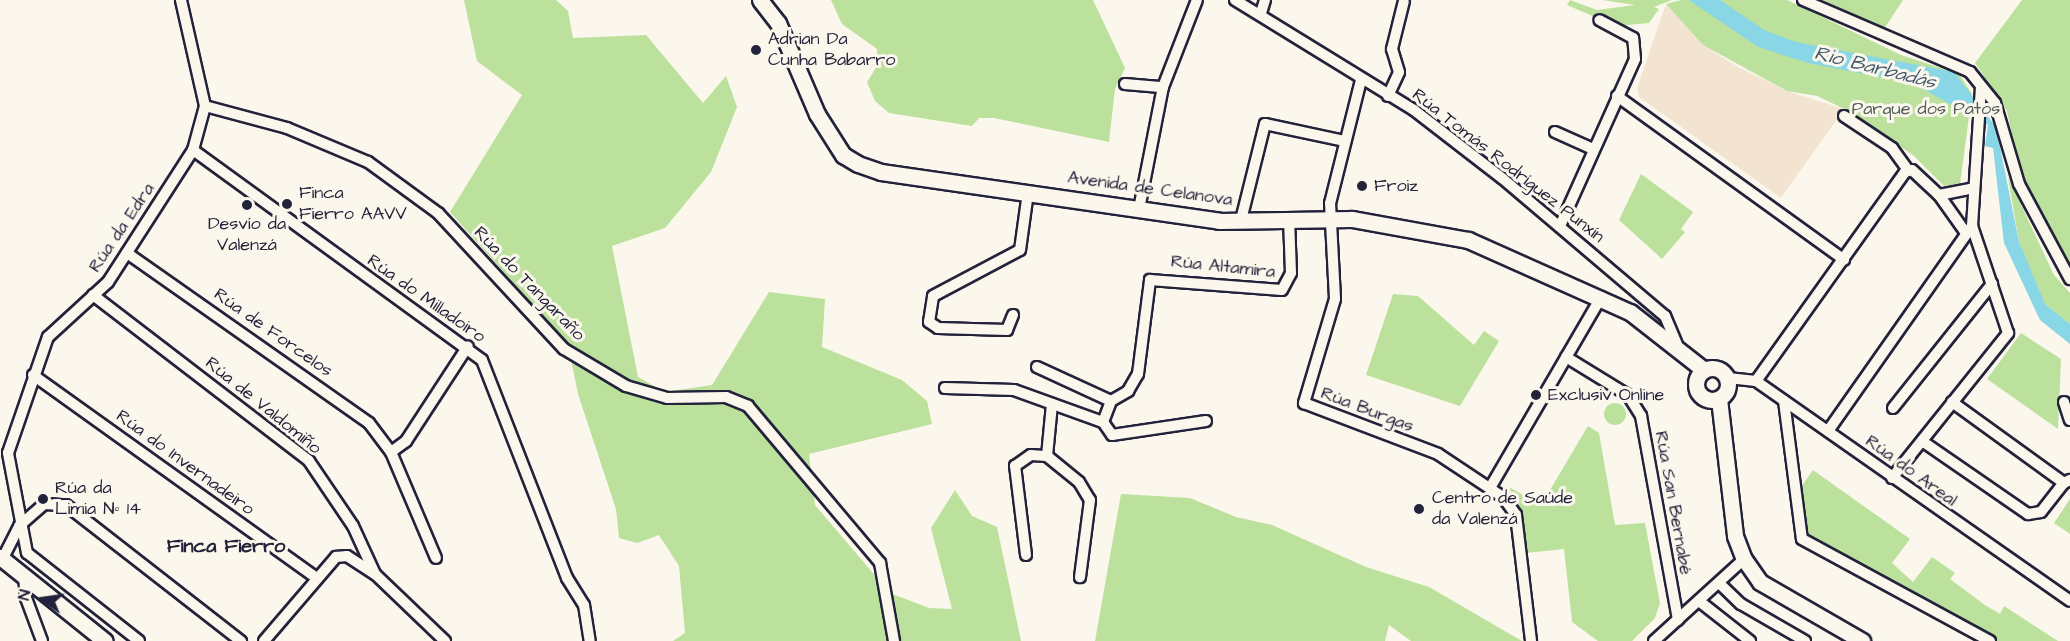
<!DOCTYPE html>
<html>
<head>
<meta charset="utf-8">
<style>
	body { margin:0 }
	#map { position:relative; width:2070px; height:641px; overflow:hidden; background:#fbf7ec; font-family:"Architects Daughter",sans-serif }
	div>[style] { position:absolute }
	[style*='--x'] { left:calc(var(--x)*1px); top:calc(var(--y)*1px); width:calc(var(--w)*1px); rotate:calc(var(--a)*1deg) }
	.built>* { inset:0; background:#f2e4d0 }
	.green>* { inset:0; background:#bbe19d }
	.round { border-radius:50% }
	.water>* { inset:0; background:#88d6e6 }
	.roads { filter:drop-shadow(2px 0 #22223b) drop-shadow(-2px 0 #22223b) drop-shadow(0 2px #22223b) drop-shadow(0 -2px #22223b) }
	.street>* { height:10px; margin:-5px; padding:0 5px; transform-origin:5px; border-radius:5px; background:#fbf7ec }
	.secondary>* { height:15px; margin:-7.5px; padding:0 7.5px; transform-origin:7.5px; border-radius:7.5px; background:#fbf7ec }
	.secondary>.ring { margin:-7.5px; padding:0; box-sizing:content-box; background:none; border:15px solid #fbf7ec; border-radius:50% }
	.dots>* { width:16px; height:16px; translate:-50% -50%; box-sizing:border-box; border:3px solid #fbf7ec; border-radius:50% }
	span { translate:-50% -50%; white-space:nowrap; text-align:center; line-height:1.15; -webkit-text-stroke:6px #fbf7ec; paint-order:stroke }
	.poi-label { font-size:18px; color:#22223b }
	.left { translate:0 -50%; text-align:left }
	.park-label { font-size:18px; color:#505b58 }
	.street-label { font-size:18px; color:#22223b }
	.water-label { font-size:20px; color:#41586e; font-style:italic }
	.neighbourhood-label { font-size:20px; color:#22223b; font-weight:700 }
	.north { position:absolute; left:12px; top:569px; width:60px; height:60px; -webkit-text-stroke:4px #fbf7ec; paint-order:stroke; rotate:283deg; font-size:16px; font-weight:700; line-height:24px; text-align:center; color:#22223b }
	.north::after { content:''; display:block; margin:auto; width:21px; height:27px; background:#22223b; clip-path:polygon(50% 0,100% 100%,50% 72%,0 100%) }
</style>
</head>
<body>
<div id="map">
	<div class="built">
		<i style="clip-path:polygon(1666px 4px,1703px 45px,1738px 67px,1787px 91px,1844px 109px,1781px 198px,1639px 97px,1637px 88px)"></i>
	</div>
	<div class="green">
		<i style="clip-path:polygon(464px 0,556px 0,568px 11px,573px 38px,646px 35px,703px 103px,726px 76px,737px 107px,711px 172px,665px 228px,612px 246px,638px 377px,665px 392px,712px 385px,769px 292px,825px 299px,822px 347px,902px 380px,927px 401px,932px 424px,809px 454px,815px 505px,890px 593px,929px 608px,952px 609px,931px 528px,955px 490px,972px 516px,997px 527px,1021px 641px,673px 641px,685px 633px,679px 566px,659px 535px,637px 543px,619px 538px,616px 509px,578px 394px,568px 344px,450px 212px,522px 95px,477px 61px)"></i>
		<i style="clip-path:polygon(831px 0,1093px 0,1125px 68px,1115px 89px,1109px 142px,994px 118px,979px 118px,972px 126px,889px 113px,875px 101px,867px 82px,877px 66px,877px 49px,842px 24px)"></i>
		<i style="clip-path:polygon(1570px 0,1597px 10px,1635px 5px,1602px 0,1672px 0,1654px 7px,1659px 9px,1649px 23px,1616px 26px,1567px 5px)"></i>
		<i style="clip-path:polygon(1681px 0,1787px 0,1901px 55px,1959px 74px,1972px 94px,1960px 184px,1944px 186px,1914px 156px,1851px 112px,1817px 96px,1787px 91px,1703px 45px,1666px 4px)"></i>
		<i style="clip-path:polygon(1823px 0,1903px 0,1884px 29px)"></i>
		<i style="clip-path:polygon(2022px 0,2070px 0,2070px 271px,2019px 168px,2007px 111px,1975px 63px)"></i>
		<i style="clip-path:polygon(1641px 174px,1693px 212px,1681px 229px,1685px 232px,1662px 259px,1619px 220px)"></i>
		<i style="clip-path:polygon(2008px 177px,2054px 275px,2070px 293px,2070px 324px,2045px 304px,2036px 289px,2019px 242px)"></i>
		<i style="clip-path:polygon(1393px 294px,1418px 296px,1474px 345px,1484px 331px,1499px 341px,1460px 406px,1366px 375px)"></i>
		<i style="clip-path:polygon(2021px 333px,2061px 359px,2058px 429px,1987px 379px)"></i>
		<i class="round" style="left:1604px;top:403px;width:22px;height:22px"></i>
		<i style="clip-path:polygon(1588px 426px,1599px 433px,1615px 525px,1645px 523px,1660px 603px,1655px 618px,1632px 641px,1598px 641px,1572px 622px,1564px 549px,1526px 553px,1524px 520px,1509px 487px,1541px 505px)"></i>
		<i style="clip-path:polygon(1813px 470px,1910px 539px,1892px 563px,1913px 582px,1932px 557px,1955px 573px,1950px 579px,1985px 605px,2000px 614px,2004px 606px,2058px 641px,1990px 641px,1802px 539px,1796px 494px)"></i>
		<i style="clip-path:polygon(1121px 494px,1190px 498px,1236px 517px,1272px 525px,1366px 567px,1429px 587px,1522px 641px,1411px 641px,1389px 625px,1385px 641px,1095px 641px)"></i>
		<i style="clip-path:polygon(2070px 499px,2070px 534px,2054px 523px)"></i>
	</div>
	<div class="water">
		<i style="clip-path:polygon(1689px 0,1720px 0,1764px 30px,1796px 42px,1954px 72px,1996px 127px,2019px 242px,2045px 304px,2070px 324px,2070px 344px,2040px 320px,2004px 243px,1993px 148px,1985px 146px,1988px 125px,1912px 83px,1808px 63px,1758px 47px)"></i>
	</div>
	<div class="roads">
		<div class="street">
			<i style="--x:1235;--y:0;--w:210;--a:31.6"></i>
			<i style="--x:1414;--y:110;--w:111;--a:37.7"></i>
			<i style="--x:1502;--y:178;--w:214;--a:40.3"></i>
			<i style="--x:1665;--y:316;--w:30;--a:67"></i>
			<i style="--x:1803;--y:0;--w:182;--a:23.3"></i>
			<i style="--x:1970;--y:72;--w:40;--a:51"></i>
			<i style="--x:1995;--y:103;--w:84;--a:73.5"></i>
			<i style="--x:2019;--y:184;--w:108;--a:61.8"></i>
			<i style="--x:1261;--y:13;--w:14;--a:-73"></i>
			<i style="--x:1361;--y:80;--w:127;--a:104.1"></i>
			<i style="--x:1330;--y:203;--w:96;--a:87"></i>
			<i style="--x:1335;--y:299;--w:109;--a:106.6"></i>
			<i style="--x:1304;--y:403;--w:143;--a:20.8"></i>
			<i style="--x:1438;--y:454;--w:78;--a:33.5"></i>
			<i style="--x:1503;--y:497;--w:22;--a:54"></i>
			<i style="--x:1516;--y:515;--w:127;--a:83.2"></i>
			<i style="--x:1125;--y:84;--w:38;--a:5"></i>
			<i style="--x:1388;--y:96;--w:26;--a:-65"></i>
			<i style="--x:1399;--y:72;--w:24;--a:-107"></i>
			<i style="--x:1392;--y:49;--w:49;--a:-76"></i>
			<i style="--x:1617;--y:96;--w:280;--a:35.8"></i>
			<i style="--x:205;--y:106;--w:85;--a:15"></i>
			<i style="--x:287;--y:128;--w:88;--a:22.8"></i>
			<i style="--x:368;--y:162;--w:87;--a:36.1"></i>
			<i style="--x:438;--y:213;--w:185;--a:47.2"></i>
			<i style="--x:564;--y:349;--w:72;--a:30.8"></i>
			<i style="--x:626;--y:386;--w:43;--a:16.3"></i>
			<i style="--x:667;--y:398;--w:59;--a:-1"></i>
			<i style="--x:726;--y:397;--w:24;--a:22"></i>
			<i style="--x:748;--y:406;--w:205;--a:49.9"></i>
			<i style="--x:880;--y:563;--w:79;--a:79.8"></i>
			<i style="--x:1844;--y:116;--w:58;--a:33.7"></i>
			<i style="--x:1892;--y:148;--w:27;--a:54"></i>
			<i style="--x:1555;--y:132;--w:42;--a:24.1"></i>
			<i style="--x:193;--y:150;--w:357;--a:36"></i>
			<i style="--x:482;--y:360;--w:234;--a:68.7"></i>
			<i style="--x:567;--y:578;--w:32;--a:58"></i>
			<i style="--x:584;--y:605;--w:36;--a:81"></i>
			<i style="--x:1939;--y:195;--w:47;--a:54.6"></i>
			<i style="--x:1139;--y:209;--w:124;--a:-78.9"></i>
			<i style="--x:1163;--y:87;--w:93;--a:-68.7"></i>
			<i style="--x:1241;--y:220;--w:99;--a:-76"></i>
			<i style="--x:1265;--y:124;--w:82;--a:12"></i>
			<i style="--x:1560;--y:226;--w:183;--a:-65.8"></i>
			<i style="--x:1635;--y:59;--w:21;--a:-95"></i>
			<i style="--x:1633;--y:38;--w:38;--a:-152"></i>
			<i style="--x:127;--y:253;--w:296;--a:35.1"></i>
			<i style="--x:369;--y:423;--w:36;--a:53"></i>
			<i style="--x:391;--y:452;--w:115;--a:67"></i>
			<i style="--x:93;--y:295;--w:272;--a:37.5"></i>
			<i style="--x:309;--y:461;--w:78;--a:55.9"></i>
			<i style="--x:353;--y:526;--w:53;--a:65.4"></i>
			<i style="--x:1013;--y:315;--w:16;--a:112"></i>
			<i style="--x:1007;--y:330;--w:69;--a:-178.3"></i>
			<i style="--x:938;--y:328;--w:11;--a:-146"></i>
			<i style="--x:929;--y:322;--w:26;--a:-81"></i>
			<i style="--x:933;--y:296;--w:98;--a:-27.9"></i>
			<i style="--x:1020;--y:250;--w:59;--a:-82.1"></i>
			<i style="--x:1566;--y:357;--w:73;--a:31.5"></i>
			<i style="--x:1628;--y:395;--w:25;--a:58"></i>
			<i style="--x:1641;--y:416;--w:207;--a:79.7"></i>
			<i style="--x:1037;--y:367;--w:81;--a:24.7"></i>
			<i style="--x:33;--y:375;--w:349;--a:35.6"></i>
			<i style="--x:1728;--y:378;--w:28;--a:6"></i>
			<i style="--x:1756;--y:381;--w:383;--a:35"></i>
			<i style="--x:1756;--y:381;--w:257;--a:-54.5"></i>
			<i style="--x:1905;--y:172;--w:7;--a:-16"></i>
			<i style="--x:1912;--y:170;--w:37;--a:43"></i>
			<i style="--x:1939;--y:195;--w:33;--a:-11"></i>
			<i style="--x:945;--y:388;--w:69;--a:1.7"></i>
			<i style="--x:1014;--y:390;--w:95;--a:19.8"></i>
			<i style="--x:1103;--y:422;--w:22;--a:-69"></i>
			<i style="--x:1111;--y:401;--w:20;--a:-30"></i>
			<i style="--x:1128;--y:391;--w:20;--a:-60"></i>
			<i style="--x:1138;--y:374;--w:95;--a:-82.7"></i>
			<i style="--x:1150;--y:280;--w:132;--a:4.3"></i>
			<i style="--x:1282;--y:290;--w:19;--a:-62"></i>
			<i style="--x:1291;--y:273;--w:54;--a:-92.1"></i>
			<i style="--x:1784;--y:401;--w:139;--a:82.6"></i>
			<i style="--x:1802;--y:539;--w:214;--a:28.5"></i>
			<i style="--x:1952;--y:402;--w:138;--a:35.9"></i>
			<i style="--x:2064;--y:483;--w:7;--a:-27"></i>
			<i style="--x:2064;--y:402;--w:19;--a:72"></i>
			<i style="--x:1052;--y:404;--w:52;--a:95.5"></i>
			<i style="--x:1047;--y:456;--w:41;--a:39.1"></i>
			<i style="--x:1079;--y:482;--w:21;--a:59"></i>
			<i style="--x:1090;--y:500;--w:78;--a:97.4"></i>
			<i style="--x:1893;--y:408;--w:159;--a:-51.4"></i>
			<i style="--x:1103;--y:422;--w:16;--a:55"></i>
			<i style="--x:1112;--y:435;--w:95;--a:-8.5"></i>
			<i style="--x:1828;--y:431;--w:251;--a:-54.9"></i>
			<i style="--x:1922;--y:441;--w:129;--a:34.6"></i>
			<i style="--x:2028;--y:514;--w:13;--a:-9"></i>
			<i style="--x:2041;--y:512;--w:37;--a:-52"></i>
			<i style="--x:391;--y:452;--w:19;--a:-36"></i>
			<i style="--x:406;--y:441;--w:113;--a:-56.9"></i>
			<i style="--x:1892;--y:478;--w:186;--a:-51.3"></i>
			<i style="--x:2008;--y:333;--w:113;--a:-108.6"></i>
			<i style="--x:1972;--y:226;--w:139;--a:-86.3"></i>
			<i style="--x:1490;--y:488;--w:221;--a:-59.8"></i>
			<i style="--x:19;--y:526;--w:33;--a:-41"></i>
			<i style="--x:44;--y:504;--w:22;--a:3"></i>
			<i style="--x:66;--y:505;--w:222;--a:37.9"></i>
			<i style="--x:1026;--y:555;--w:90;--a:-97"></i>
			<i style="--x:1015;--y:466;--w:19;--a:-35"></i>
			<i style="--x:1031;--y:455;--w:16;--a:4"></i>
			<i style="--x:3;--y:558;--w:33;--a:-63"></i>
			<i style="--x:24;--y:576;--w:22;--a:85"></i>
			<i style="--x:26;--y:598;--w:46;--a:69.6"></i>
			<i style="--x:1720;--y:584;--w:29;--a:44"></i>
			<i style="--x:1741;--y:604;--w:74;--a:30"></i>
			<i style="--x:1699;--y:601;--w:65;--a:38.1"></i>
			<i style="--x:139;--y:641;--w:142;--a:-141.8"></i>
			<i style="--x:27;--y:553;--w:102;--a:-100.8"></i>
			<i style="--x:8;--y:453;--w:123;--a:-71"></i>
			<i style="--x:48;--y:337;--w:81;--a:-42.5"></i>
			<i style="--x:108;--y:282;--w:157;--a:-57.2"></i>
			<i style="--x:193;--y:150;--w:46;--a:-74.7"></i>
			<i style="--x:205;--y:106;--w:109;--a:-102.8"></i>
			<i style="--x:264;--y:641;--w:111;--a:-49.4"></i>
			<i style="--x:336;--y:557;--w:11;--a:-5"></i>
			<i style="--x:347;--y:556;--w:33;--a:33"></i>
			<i style="--x:375;--y:574;--w:97;--a:43.7"></i>
			<i style="--x:1654;--y:641;--w:122;--a:-42.3"></i>
		</div>
		<div class="secondary">
			<i style="--x:760;--y:0;--w:29;--a:52"></i>
			<i style="--x:778;--y:23;--w:99;--a:66.8"></i>
			<i style="--x:817;--y:114;--w:49;--a:57.6"></i>
			<i style="--x:843;--y:155;--w:17;--a:31"></i>
			<i style="--x:858;--y:164;--w:24;--a:19"></i>
			<i style="--x:881;--y:172;--w:342;--a:8.2"></i>
			<i style="--x:1219;--y:221;--w:133;--a:-0.9"></i>
			<i style="--x:1352;--y:219;--w:118;--a:10.3"></i>
			<i style="--x:1468;--y:240;--w:177;--a:24"></i>
			<i style="--x:1630;--y:312;--w:94;--a:38.1"></i>
			<i class="ring" style="left:1696px;top:368px;width:17px;height:17px"></i>
			<i style="--x:1719;--y:399;--w:138;--a:83.3"></i>
			<i style="--x:1735;--y:536;--w:25;--a:69"></i>
			<i style="--x:1744;--y:559;--w:28;--a:55"></i>
			<i style="--x:1760;--y:582;--w:118;--a:30"></i>
			<i style="--x:0;--y:557;--w:134;--a:38.7"></i>
		</div>
	</div>
	<div class="dots">
		<i style="left:756px;top:50px;background:#22223b"></i>
		<i style="left:1362px;top:186px;background:#22223b"></i>
		<i style="left:287px;top:204px;background:#22223b"></i>
		<i style="left:247px;top:205px;background:#22223b"></i>
		<i style="left:1536px;top:395px;background:#22223b"></i>
		<i style="left:43px;top:499px;background:#22223b"></i>
		<i style="left:1419px;top:509px;background:#22223b"></i>
	</div>
	<div class="poi-label">
		<span class="left" style="left:768px;top:50px">Adrian Da<br>Cunha Babarro</span>
		<span class="left" style="left:1374px;top:186px">Froiz</span>
		<span class="left" style="left:299px;top:204px">Finca<br>Fierro AAVV</span>
		<span style="left:247px;top:235px">Desvío da<br>Valenzá</span>
		<span class="left" style="left:1548px;top:395px">Exclusiv Online</span>
		<span class="left" style="left:55px;top:499px">Rúa da<br>Limia Nº 14</span>
		<span class="left" style="left:1432px;top:509px">Centro de Saúde<br>da Valenzá</span>
	</div>
	<div class="park-label">
		<span style="left:1926px;top:109px">Parque dos Patos</span>
	</div>
	<div class="street-label">
		<span style="left:1508px;top:166px;rotate:38deg">Rúa Tomás Rodríguez Punxín</span>
		<span style="left:1150px;top:189px;rotate:8deg">Avenida de Celanova</span>
		<span style="left:122px;top:228px;rotate:-56deg">Rúa da Edra</span>
		<span style="left:1223px;top:267px;rotate:6deg">Rúa Altamira</span>
		<span style="left:529px;top:284px;rotate:46deg">Rúa do Tangaraño</span>
		<span style="left:426px;top:299px;rotate:35deg">Rúa do Milladoiro</span>
		<span style="left:273px;top:333px;rotate:35deg">Rúa de Forcelos</span>
		<span style="left:263px;top:406px;rotate:39deg">Rúa de Valdomiño</span>
		<span style="left:1367px;top:410px;rotate:21deg">Rúa Burgas</span>
		<span style="left:185px;top:463px;rotate:36deg">Rúa do Invernadeiro</span>
		<span style="left:1911px;top:471px;rotate:36deg">Rúa do Areal</span>
		<span style="left:1673px;top:503px;rotate:80deg">Rúa San Bernabé</span>
	</div>
	<div class="water-label">
		<span style="left:1875px;top:68px;rotate:14deg">Rio Barbadás</span>
	</div>
	<div class="neighbourhood-label">
		<span style="left:226px;top:546px">Finca Fierro</span>
	</div>
	<div class="north">N</div>
</div>
</body>
</html>
